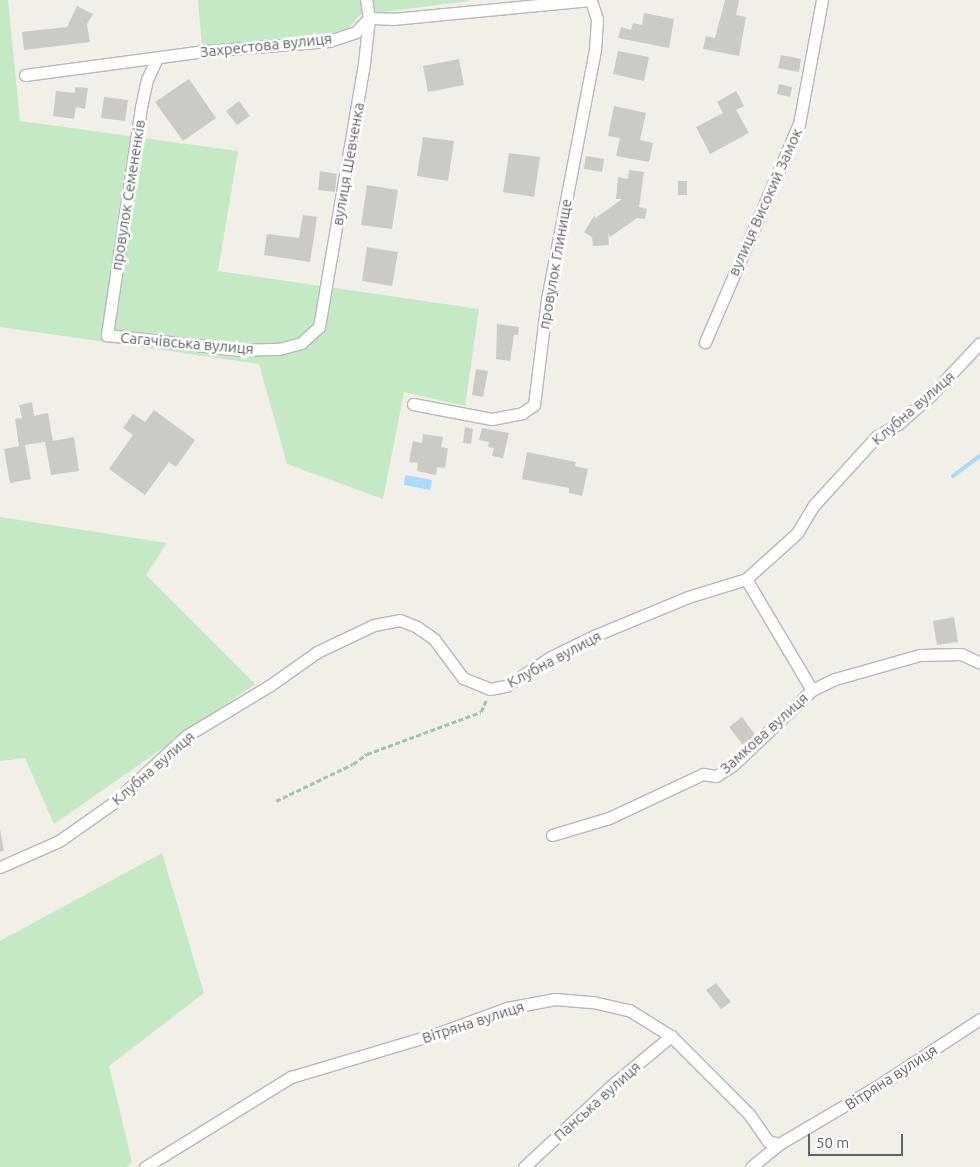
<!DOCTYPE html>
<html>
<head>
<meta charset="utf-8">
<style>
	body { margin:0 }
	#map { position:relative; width:980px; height:1167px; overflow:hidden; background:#f1efe8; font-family:Ubuntu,sans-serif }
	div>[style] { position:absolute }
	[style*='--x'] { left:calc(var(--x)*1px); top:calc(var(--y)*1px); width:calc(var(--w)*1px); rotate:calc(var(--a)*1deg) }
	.green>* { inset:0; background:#c5e8c5 }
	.water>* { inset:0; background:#aadaff }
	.stream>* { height:4px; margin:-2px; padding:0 2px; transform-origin:2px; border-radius:2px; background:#aadaff }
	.building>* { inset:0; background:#cccac5 }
	.path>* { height:2.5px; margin-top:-1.25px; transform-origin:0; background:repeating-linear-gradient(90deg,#9cc7a9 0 5px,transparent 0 7.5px) }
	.roads { filter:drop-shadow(1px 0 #b5b8bc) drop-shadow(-1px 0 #b5b8bc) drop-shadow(0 1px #b5b8bc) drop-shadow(0 -1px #b5b8bc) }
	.street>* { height:11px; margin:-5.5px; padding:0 5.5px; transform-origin:5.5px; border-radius:5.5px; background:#fff }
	span { translate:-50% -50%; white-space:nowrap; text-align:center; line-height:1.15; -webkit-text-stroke:5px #fff; paint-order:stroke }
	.street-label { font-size:15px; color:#5f6368 }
	.scale { position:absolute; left:808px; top:1134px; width:95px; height:22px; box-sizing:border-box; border:2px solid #5f6368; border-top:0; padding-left:6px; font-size:15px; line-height:18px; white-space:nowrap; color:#5f6368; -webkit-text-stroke:4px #fff; paint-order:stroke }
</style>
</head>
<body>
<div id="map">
	<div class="green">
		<i style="clip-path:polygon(0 0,8px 0,20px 121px,238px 151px,218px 271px,479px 309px,465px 406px,404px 392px,383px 499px,287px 464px,259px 364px,0 327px)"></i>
		<i style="clip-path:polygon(198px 0,468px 0,468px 1px,360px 15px,346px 31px,202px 48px)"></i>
		<i style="clip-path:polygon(0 517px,167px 543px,146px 575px,255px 684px,54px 824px,25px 758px,0 761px)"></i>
		<i style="clip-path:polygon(162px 853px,204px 993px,109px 1066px,132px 1162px,127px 1167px,0 1167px,0 941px)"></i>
	</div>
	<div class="water">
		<i style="clip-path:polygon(405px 475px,432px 480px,430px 490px,404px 485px)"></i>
	</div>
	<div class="stream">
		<i style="--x:953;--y:476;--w:34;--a:-37"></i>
	</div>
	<div class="building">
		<i style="clip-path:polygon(725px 0,739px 0,736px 15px,746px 17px,739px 56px,703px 49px,706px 36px,715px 38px)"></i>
		<i style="clip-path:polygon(77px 6px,93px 14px,87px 24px,90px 42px,24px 50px,22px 32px,67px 27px)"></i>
		<i style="clip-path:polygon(644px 13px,674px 19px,669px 48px,618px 38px,621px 27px,631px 30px,633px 23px,642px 25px)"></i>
		<i style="clip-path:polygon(618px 51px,649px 57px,644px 81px,613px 74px)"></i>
		<i style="clip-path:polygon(781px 55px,801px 59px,799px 72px,778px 68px)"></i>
		<i style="clip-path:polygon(459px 59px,464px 85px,428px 92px,423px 66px)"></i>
		<i style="clip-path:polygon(189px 79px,216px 118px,183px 141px,155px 102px)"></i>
		<i style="clip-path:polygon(779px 84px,792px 87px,790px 97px,777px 94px)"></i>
		<i style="clip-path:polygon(75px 87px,88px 88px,85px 109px,76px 107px,74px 119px,53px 116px,56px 91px,75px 93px)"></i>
		<i style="clip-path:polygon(736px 91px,744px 106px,736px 110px,749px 133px,710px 154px,696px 127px,723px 113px,717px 102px)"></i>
		<i style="clip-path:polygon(104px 97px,128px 100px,125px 121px,101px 118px)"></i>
		<i style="clip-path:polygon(239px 101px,250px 116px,237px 125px,226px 111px)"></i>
		<i style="clip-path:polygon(614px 106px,646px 113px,640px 140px,653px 143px,649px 162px,616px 156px,620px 138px,608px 136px)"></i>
		<i style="clip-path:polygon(423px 137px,454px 141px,448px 181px,417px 176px)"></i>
		<i style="clip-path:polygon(509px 153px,540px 157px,534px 197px,503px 192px)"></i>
		<i style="clip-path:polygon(586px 156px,604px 159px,602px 172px,584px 169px)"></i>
		<i style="clip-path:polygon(629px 170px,644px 172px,639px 207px,647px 209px,645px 219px,637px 218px,610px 237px,608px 233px,609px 245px,593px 246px,592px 237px,584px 232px,594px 216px,598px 219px,597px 217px,622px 199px,616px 199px,618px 177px,628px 179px)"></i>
		<i style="clip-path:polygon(320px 171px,337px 174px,335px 192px,318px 190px)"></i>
		<i style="clip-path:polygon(678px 181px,687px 181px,687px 195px,678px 195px)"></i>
		<i style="clip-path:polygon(367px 185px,398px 190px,392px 229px,361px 225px)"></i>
		<i style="clip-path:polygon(303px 215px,317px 217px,310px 262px,264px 255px,267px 234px,299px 238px)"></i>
		<i style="clip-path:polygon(367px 247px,398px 252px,392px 286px,362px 281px)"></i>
		<i style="clip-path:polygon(497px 324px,519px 327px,518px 335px,514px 335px,510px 361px,496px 359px)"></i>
		<i style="clip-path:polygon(476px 369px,488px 371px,483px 397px,472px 395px)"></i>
		<i style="clip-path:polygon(32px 402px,34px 416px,48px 413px,53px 441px,74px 437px,79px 471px,51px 475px,45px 442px,25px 445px,31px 479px,10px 483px,4px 449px,19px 446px,15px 419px,22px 418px,19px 405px)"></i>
		<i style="clip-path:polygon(154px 410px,195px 440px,176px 467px,169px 462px,145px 495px,109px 469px,133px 435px,123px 428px,133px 414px,145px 422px)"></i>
		<i style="clip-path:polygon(465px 427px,473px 429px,471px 444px,463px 443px)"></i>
		<i style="clip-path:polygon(482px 428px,509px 433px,503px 458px,492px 456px,494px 448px,488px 447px,489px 442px,479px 440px)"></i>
		<i style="clip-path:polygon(423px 434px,443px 437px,441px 447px,448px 448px,445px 468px,437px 467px,436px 475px,417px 471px,418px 463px,409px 462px,413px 441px,422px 443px)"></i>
		<i style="clip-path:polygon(527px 452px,576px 462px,575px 466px,588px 469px,582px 496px,569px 493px,569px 488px,522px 479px)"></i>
		<i style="clip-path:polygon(954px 617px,958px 642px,937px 645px,933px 621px)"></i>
		<i style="clip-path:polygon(742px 717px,756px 736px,743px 745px,729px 727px)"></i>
		<i style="clip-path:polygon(0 829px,4px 851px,0 852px)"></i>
		<i style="clip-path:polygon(716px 983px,731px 1002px,721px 1009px,706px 990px)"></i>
	</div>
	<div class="path">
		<i style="--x:276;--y:801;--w:85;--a:-25.7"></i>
		<i style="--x:353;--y:764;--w:17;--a:-36"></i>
		<i style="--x:367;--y:754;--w:121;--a:-20.2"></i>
		<i style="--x:481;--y:712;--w:13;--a:-67"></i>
	</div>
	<div class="roads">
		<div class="street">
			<i style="--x:157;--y:58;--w:23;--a:115"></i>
			<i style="--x:147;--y:79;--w:29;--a:102"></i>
			<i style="--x:141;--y:107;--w:231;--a:98.5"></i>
			<i style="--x:107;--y:335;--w:135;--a:6.4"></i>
			<i style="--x:241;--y:350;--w:38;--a:-2"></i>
			<i style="--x:279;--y:349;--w:23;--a:-15"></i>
			<i style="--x:301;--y:343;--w:24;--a:-42"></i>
			<i style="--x:319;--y:327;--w:268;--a:-80.3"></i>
			<i style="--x:364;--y:63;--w:45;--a:-83.7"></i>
			<i style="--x:369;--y:18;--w:18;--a:-99"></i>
			<i style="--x:25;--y:75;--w:183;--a:-7.6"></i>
			<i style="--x:206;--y:51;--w:123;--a:-4.6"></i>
			<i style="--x:329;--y:41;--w:28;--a:-18"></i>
			<i style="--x:356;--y:32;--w:19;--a:-47"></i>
			<i style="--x:369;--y:18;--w:24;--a:2"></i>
			<i style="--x:393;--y:19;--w:198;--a:-5.5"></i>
			<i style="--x:705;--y:342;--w:237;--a:-66.7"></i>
			<i style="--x:799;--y:124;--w:126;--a:-79.5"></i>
			<i style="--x:413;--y:404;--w:80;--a:10.8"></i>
			<i style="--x:492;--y:419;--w:31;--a:-11"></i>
			<i style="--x:522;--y:413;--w:14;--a:-34"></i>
			<i style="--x:534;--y:405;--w:107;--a:-83"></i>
			<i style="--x:547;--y:299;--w:255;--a:-79.1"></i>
			<i style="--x:595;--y:49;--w:30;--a:-86"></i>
			<i style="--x:597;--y:19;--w:20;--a:-108"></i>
			<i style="--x:746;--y:579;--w:129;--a:59.3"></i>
			<i style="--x:552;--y:835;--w:59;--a:-16.6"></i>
			<i style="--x:609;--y:818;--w:104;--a:-25.1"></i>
			<i style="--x:703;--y:774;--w:13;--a:9"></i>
			<i style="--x:716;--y:776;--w:20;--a:-33"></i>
			<i style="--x:733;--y:765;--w:109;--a:-43.5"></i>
			<i style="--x:812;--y:690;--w:25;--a:-26"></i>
			<i style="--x:835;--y:679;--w:88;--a:-15.8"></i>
			<i style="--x:920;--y:655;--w:41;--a:-1.4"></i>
			<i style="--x:961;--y:654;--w:21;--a:25"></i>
			<i style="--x:0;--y:867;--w:64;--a:-23.8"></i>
			<i style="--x:59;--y:841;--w:66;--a:-35.1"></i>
			<i style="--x:113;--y:803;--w:99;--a:-42.5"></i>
			<i style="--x:186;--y:736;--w:97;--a:-31.1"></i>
			<i style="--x:269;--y:686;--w:59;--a:-35.3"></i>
			<i style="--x:317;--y:652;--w:63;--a:-25.3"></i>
			<i style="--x:374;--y:625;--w:26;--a:-11"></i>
			<i style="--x:400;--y:620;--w:18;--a:22"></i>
			<i style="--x:417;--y:627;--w:21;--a:35"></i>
			<i style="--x:434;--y:639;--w:49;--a:53.4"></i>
			<i style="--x:463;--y:678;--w:29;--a:22"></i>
			<i style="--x:490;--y:689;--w:16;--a:-11"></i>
			<i style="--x:506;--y:686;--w:54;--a:-32.8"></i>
			<i style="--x:551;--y:657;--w:50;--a:-26.1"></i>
			<i style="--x:596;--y:635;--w:100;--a:-22.4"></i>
			<i style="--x:688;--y:597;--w:61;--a:-17.2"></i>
			<i style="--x:746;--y:579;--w:69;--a:-42"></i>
			<i style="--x:797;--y:533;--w:33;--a:-59"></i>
			<i style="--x:814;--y:505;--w:93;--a:-47.6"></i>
			<i style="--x:877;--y:436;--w:24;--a:-30"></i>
			<i style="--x:898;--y:424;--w:44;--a:-41.3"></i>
			<i style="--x:931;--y:395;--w:71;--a:-46.7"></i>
			<i style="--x:145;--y:1167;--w:172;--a:-31.7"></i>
			<i style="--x:291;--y:1077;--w:154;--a:-16.6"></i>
			<i style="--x:439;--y:1033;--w:72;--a:-20.2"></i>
			<i style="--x:507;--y:1008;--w:49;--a:-10.6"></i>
			<i style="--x:555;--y:999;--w:38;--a:5"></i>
			<i style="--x:593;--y:1002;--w:37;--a:13"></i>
			<i style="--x:629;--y:1010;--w:49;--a:31.8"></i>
			<i style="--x:671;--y:1036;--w:110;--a:45"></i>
			<i style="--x:749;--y:1114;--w:33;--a:55"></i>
			<i style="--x:768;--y:1141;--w:11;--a:15"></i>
			<i style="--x:779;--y:1144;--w:116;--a:-30.5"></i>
			<i style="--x:879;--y:1085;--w:121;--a:-33.2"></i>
			<i style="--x:524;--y:1167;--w:120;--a:-43"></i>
			<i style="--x:612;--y:1085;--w:77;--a:-39.7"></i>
			<i style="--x:751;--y:1167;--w:36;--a:-39"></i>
		</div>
	</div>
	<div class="street-label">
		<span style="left:266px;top:45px;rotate:-6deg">Захрестова вулиця</span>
		<span style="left:348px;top:164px;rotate:-80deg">вулиця Шевченка</span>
		<span style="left:128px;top:195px;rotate:-81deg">провулок Семененків</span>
		<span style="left:765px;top:202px;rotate:-66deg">вулиця Високий Замок</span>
		<span style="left:555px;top:264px;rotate:-80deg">провулок Глинище</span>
		<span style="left:187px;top:343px;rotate:5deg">Сагачівська вулиця</span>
		<span style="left:913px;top:408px;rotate:-41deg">Клубна вулиця</span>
		<span style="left:554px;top:659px;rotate:-28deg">Клубна вулиця</span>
		<span style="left:764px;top:733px;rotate:-42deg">Замкова вулиця</span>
		<span style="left:153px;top:768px;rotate:-41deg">Клубна вулиця</span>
		<span style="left:473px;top:1022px;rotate:-18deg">Вітряна вулиця</span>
		<span style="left:891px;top:1077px;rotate:-33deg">Вітряна вулиця</span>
		<span style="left:597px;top:1101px;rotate:-42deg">Панська вулиця</span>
	</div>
	<div class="scale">50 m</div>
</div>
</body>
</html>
